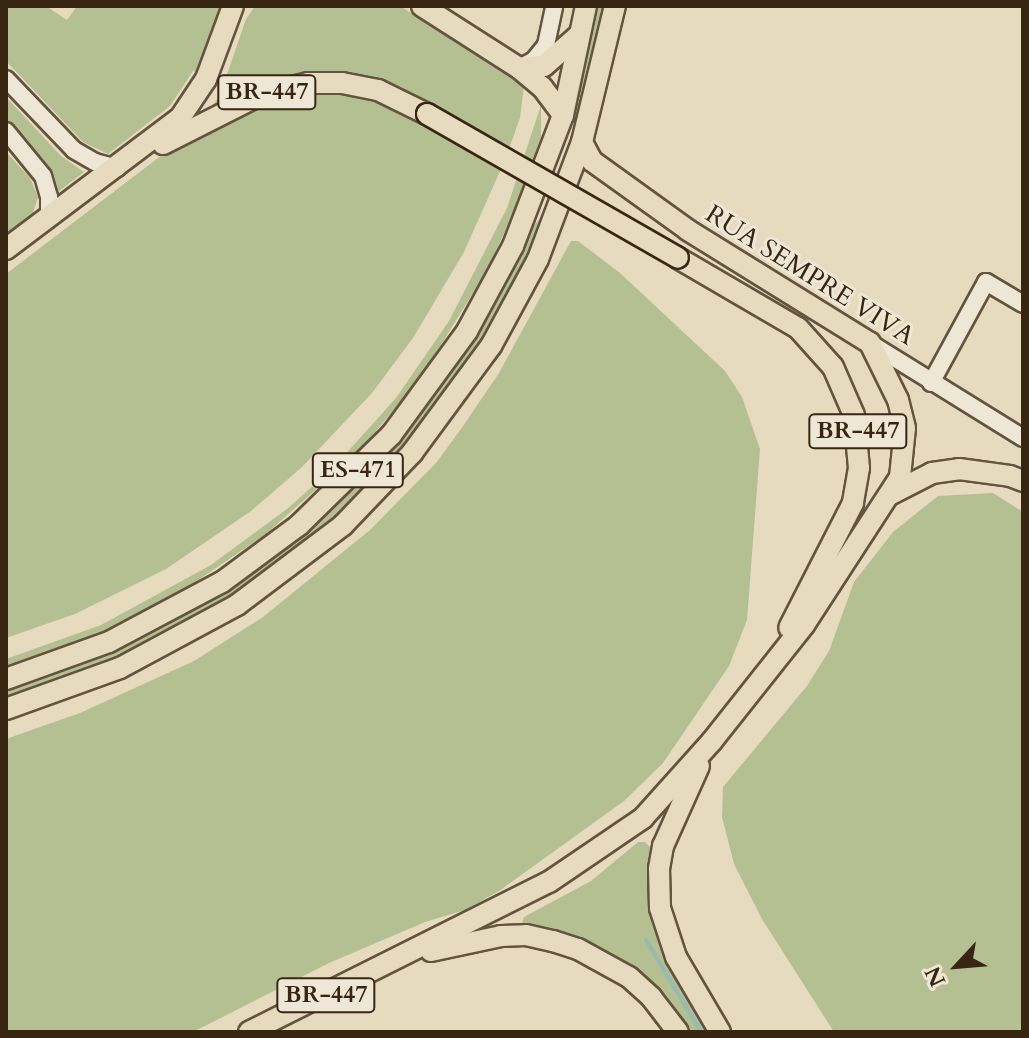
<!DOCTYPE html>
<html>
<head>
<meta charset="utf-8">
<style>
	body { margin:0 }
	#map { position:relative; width:1029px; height:1038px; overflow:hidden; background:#e6dabf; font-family:Cardo,serif }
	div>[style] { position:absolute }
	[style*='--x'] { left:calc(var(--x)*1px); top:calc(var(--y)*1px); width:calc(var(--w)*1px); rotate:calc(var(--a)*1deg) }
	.green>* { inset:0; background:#b4c092 }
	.stream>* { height:4px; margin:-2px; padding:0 2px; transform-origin:2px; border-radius:2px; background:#96bbaf }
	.roads { filter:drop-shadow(2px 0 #64533e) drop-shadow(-2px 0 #64533e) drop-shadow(0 2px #64533e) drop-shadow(0 -2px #64533e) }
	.minor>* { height:16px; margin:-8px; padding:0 8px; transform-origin:8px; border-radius:8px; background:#efe7d5 }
	.major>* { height:20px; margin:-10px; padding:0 10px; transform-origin:10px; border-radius:10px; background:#e6dabf }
	.bridges { filter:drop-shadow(2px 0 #382613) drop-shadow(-2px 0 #382613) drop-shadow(0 2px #382613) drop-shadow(0 -2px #382613) }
	.major-bridge>* { height:20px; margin:-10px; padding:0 10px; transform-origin:10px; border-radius:10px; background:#e6dabf }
	span { translate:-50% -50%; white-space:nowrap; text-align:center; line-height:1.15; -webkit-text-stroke:6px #efe7d5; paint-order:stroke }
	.shield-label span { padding:2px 6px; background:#efe7d5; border:2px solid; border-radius:6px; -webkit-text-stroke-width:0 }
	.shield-label { font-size:24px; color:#382613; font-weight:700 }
	.street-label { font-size:26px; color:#382613 }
	.frame { position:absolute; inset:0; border:8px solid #382613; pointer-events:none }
	.north { position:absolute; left:917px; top:926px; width:80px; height:80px; -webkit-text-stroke:6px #efe7d5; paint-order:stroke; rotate:244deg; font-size:22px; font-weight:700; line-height:32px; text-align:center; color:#382613 }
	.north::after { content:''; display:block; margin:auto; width:28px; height:36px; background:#382613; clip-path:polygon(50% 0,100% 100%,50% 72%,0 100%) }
</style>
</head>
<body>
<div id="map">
	<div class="green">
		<i style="clip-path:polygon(6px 6px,46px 6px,67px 20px,77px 6px,223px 6px,203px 74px,193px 71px,170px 106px,108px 154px,83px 142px,6px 61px)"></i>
		<i style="clip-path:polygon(255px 6px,400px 6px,524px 85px,520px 118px,505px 160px,464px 252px,413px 338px,372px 393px,302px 467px,251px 511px,166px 569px,75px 614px,6px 638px,6px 274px,196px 129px,220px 95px,246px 19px)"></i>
		<i style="clip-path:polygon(594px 6px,605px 6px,579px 122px,570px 111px)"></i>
		<i style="clip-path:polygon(6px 97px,61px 156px,84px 172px,58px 192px,43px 159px,6px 119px)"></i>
		<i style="clip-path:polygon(541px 105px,541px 137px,514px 212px,487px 270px,421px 377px,360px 450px,266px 534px,188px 587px,104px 631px,6px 666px,6px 659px,101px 625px,211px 565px,287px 509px,333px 468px,396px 398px,449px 321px,507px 208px)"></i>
		<i style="clip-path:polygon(6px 152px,30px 178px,38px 197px,32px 216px,6px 237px)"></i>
		<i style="clip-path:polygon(547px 212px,501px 314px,427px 423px,337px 519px,260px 580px,147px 647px,6px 700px,6px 688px,112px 650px,199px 606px,329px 510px,397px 441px,438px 390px,491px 308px,531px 228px)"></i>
		<i style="clip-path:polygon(571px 241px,578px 241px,620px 273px,725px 371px,742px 397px,760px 449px,747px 620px,729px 666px,663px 763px,624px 801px,499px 891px,465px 910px,425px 922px,329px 963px,193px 1032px,6px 1032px,6px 739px,80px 713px,194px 661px,263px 617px,370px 530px,436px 463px,461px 429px,499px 373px)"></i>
		<i style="clip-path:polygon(993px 493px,1023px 512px,1023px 1032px,834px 1032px,762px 919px,734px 864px,722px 817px,723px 787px,807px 686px,829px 651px,854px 582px,893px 532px,938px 496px)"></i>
		<i style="clip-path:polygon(638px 842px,645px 842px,652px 849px,650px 903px,662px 948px,710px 1032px,686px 1032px,664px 1001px,521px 926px,524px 917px,591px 881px)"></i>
	</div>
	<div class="stream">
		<i style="--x:646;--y:940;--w:107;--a:59.1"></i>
	</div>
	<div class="roads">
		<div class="minor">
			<i style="--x:521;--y:67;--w:15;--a:-28"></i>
			<i style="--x:534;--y:60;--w:19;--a:-51"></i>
			<i style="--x:546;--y:45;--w:40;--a:-78"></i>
			<i style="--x:6;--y:79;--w:98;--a:46.2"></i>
			<i style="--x:74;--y:150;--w:24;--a:30"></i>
			<i style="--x:95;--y:162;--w:23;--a:15"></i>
			<i style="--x:6;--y:131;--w:58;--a:50.6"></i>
			<i style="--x:43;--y:176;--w:22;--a:74"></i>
			<i style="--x:49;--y:197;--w:21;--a:90"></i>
			<i style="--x:870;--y:343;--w:180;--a:31.8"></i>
			<i style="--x:931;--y:383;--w:115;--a:-61.4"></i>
			<i style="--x:986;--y:282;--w:43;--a:30.7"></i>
		</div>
		<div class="major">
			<i style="--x:422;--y:6;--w:115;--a:32.6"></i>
			<i style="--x:519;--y:68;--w:25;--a:-5"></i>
			<i style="--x:544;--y:66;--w:47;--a:-41.5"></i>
			<i style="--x:519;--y:68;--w:30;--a:40"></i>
			<i style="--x:542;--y:87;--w:35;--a:53"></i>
			<i style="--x:163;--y:144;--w:109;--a:-26.8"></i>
			<i style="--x:260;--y:95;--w:49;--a:-14"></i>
			<i style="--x:308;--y:83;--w:34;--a:0"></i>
			<i style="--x:342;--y:83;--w:37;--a:11"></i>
			<i style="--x:378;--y:90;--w:55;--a:26.1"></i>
			<i style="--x:6;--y:249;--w:218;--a:-37"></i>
			<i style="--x:180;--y:118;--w:47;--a:-56.3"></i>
			<i style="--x:206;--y:79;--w:78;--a:-69.7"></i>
			<i style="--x:678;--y:258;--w:139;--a:30.3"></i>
			<i style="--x:798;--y:328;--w:52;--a:48.1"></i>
			<i style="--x:833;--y:367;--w:52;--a:66.4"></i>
			<i style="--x:854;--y:415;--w:53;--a:84.6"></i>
			<i style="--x:859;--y:468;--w:36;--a:100"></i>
			<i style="--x:853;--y:503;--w:140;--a:117.1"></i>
			<i style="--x:891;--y:494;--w:46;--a:-27.1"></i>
			<i style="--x:932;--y:473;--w:27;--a:-8"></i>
			<i style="--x:959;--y:469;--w:51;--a:7.8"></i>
			<i style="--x:1010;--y:476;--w:14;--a:21"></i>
			<i style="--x:6;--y:679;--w:109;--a:-19.8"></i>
			<i style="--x:109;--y:642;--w:128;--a:-28"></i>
			<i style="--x:222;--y:582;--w:96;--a:-36.5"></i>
			<i style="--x:299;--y:525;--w:129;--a:-44.4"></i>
			<i style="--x:391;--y:435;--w:129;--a:-53.8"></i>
			<i style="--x:467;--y:331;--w:97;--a:-61.6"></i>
			<i style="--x:513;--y:246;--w:140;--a:-69.1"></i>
			<i style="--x:563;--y:115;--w:111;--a:-78.1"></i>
			<i style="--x:6;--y:709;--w:121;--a:-19.8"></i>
			<i style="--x:120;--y:668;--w:133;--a:-28.3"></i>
			<i style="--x:237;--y:605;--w:133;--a:-37"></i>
			<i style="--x:343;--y:525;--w:100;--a:-46.2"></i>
			<i style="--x:412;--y:453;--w:133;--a:-53.6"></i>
			<i style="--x:491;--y:346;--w:99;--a:-61.6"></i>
			<i style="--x:538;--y:259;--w:125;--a:-69.4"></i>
			<i style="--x:582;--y:142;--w:140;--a:-76.4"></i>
			<i style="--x:699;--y:766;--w:88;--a:114.2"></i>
			<i style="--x:663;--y:846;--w:22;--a:100"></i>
			<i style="--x:659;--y:868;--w:40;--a:88.6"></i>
			<i style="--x:660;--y:908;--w:52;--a:71.9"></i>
			<i style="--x:676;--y:957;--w:87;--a:59.6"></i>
			<i style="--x:431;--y:951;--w:72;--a:-12.1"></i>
			<i style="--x:501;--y:936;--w:25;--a:-2"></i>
			<i style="--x:526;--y:935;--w:28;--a:13"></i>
			<i style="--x:553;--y:941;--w:26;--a:18"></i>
			<i style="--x:578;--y:949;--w:58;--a:28.8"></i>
			<i style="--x:629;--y:977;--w:30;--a:42"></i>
			<i style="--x:651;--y:997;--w:44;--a:52.4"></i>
			<i style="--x:249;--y:1032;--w:335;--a:-26.6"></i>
			<i style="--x:549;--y:882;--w:114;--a:-34.2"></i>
			<i style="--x:643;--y:818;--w:103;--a:-48.1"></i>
			<i style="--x:712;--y:741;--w:148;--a:-51.6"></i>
			<i style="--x:804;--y:625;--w:176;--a:-57"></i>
			<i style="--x:900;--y:477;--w:49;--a:-84.2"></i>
			<i style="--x:905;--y:428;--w:29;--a:-104"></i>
			<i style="--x:898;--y:400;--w:64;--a:-116.2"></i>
			<i style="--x:870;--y:343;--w:214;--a:-148.2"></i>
			<i style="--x:688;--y:230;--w:118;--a:-144.3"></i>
			<i style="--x:592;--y:161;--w:21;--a:-118"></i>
		</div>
	</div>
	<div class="bridges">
		<div class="major-bridge">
			<i style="--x:427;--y:114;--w:289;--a:29.8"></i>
		</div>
	</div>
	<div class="shield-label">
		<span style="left:267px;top:92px">BR-447</span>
		<span style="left:858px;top:431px">BR-447</span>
		<span style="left:358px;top:470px">ES-471</span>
		<span style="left:326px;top:995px">BR-447</span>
	</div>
	<div class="street-label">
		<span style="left:810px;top:275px;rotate:32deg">RUA SEMPRE VIVA</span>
	</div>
	<div class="frame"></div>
	<div class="north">N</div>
</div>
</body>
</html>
